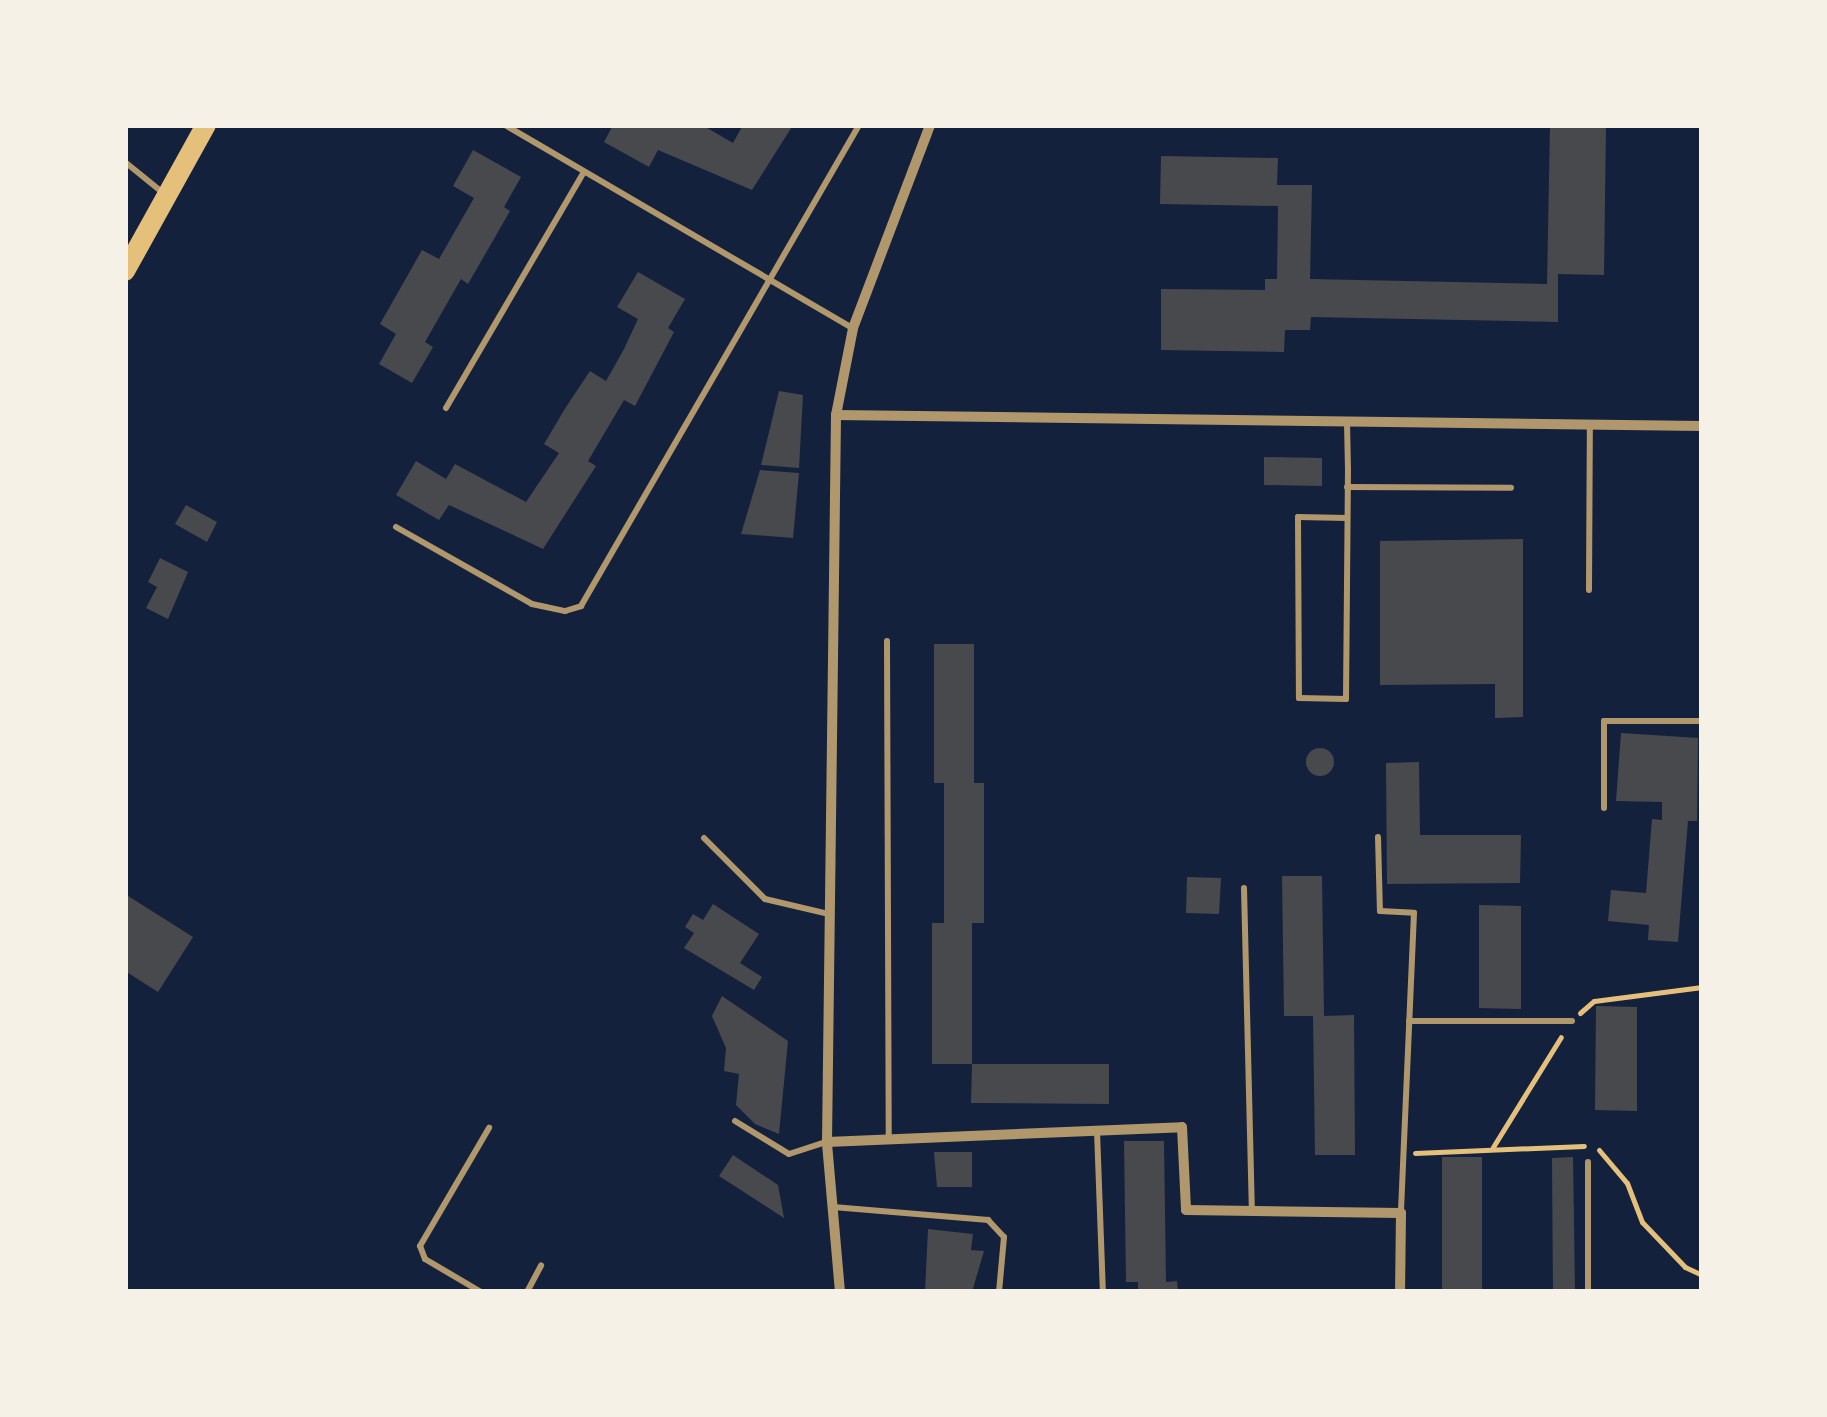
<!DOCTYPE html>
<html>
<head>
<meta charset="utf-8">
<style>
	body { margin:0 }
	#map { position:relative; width:1827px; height:1417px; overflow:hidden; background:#14213d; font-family:"PT Serif",serif }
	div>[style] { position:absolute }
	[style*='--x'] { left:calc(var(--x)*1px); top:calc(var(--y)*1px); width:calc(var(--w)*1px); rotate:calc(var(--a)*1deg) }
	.building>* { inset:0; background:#48494c }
	.round { border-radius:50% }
	.path>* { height:5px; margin:-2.5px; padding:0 2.5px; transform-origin:2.5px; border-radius:2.5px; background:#e5c07b }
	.service>* { height:6px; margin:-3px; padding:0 3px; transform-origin:3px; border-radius:3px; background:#b1986c }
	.minor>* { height:10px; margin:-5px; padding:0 5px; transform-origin:5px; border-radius:5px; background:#b1986c }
	.secondary>* { height:20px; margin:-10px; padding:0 10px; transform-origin:10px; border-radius:10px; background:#e5c07b }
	span { translate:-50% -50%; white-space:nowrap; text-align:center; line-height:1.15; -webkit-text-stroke:10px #f6f1e7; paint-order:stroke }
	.frame { position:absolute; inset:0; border:128px solid #f6f1e7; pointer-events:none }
</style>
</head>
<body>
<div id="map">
	<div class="building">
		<i style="clip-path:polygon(613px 125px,702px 125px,733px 143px,743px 125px,793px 125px,752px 190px,658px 150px,649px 167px,604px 142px)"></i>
		<i style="clip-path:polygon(1550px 125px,1606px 126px,1604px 275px,1558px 274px,1558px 322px,1311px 317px,1310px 330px,1285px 330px,1284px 352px,1161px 350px,1161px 289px,1265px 290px,1265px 279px,1277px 279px,1278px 206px,1160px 204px,1161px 156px,1278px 158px,1277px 185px,1312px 185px,1310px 279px,1547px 284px)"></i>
		<i style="clip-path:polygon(473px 150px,521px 177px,504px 207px,510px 211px,468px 284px,461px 279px,425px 342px,433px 347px,412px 383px,379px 364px,396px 334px,380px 324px,422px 250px,439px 259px,474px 198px,453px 186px)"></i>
		<i style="clip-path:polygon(638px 272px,685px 299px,668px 328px,674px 332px,635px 406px,624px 400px,588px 461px,596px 466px,543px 549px,449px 505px,439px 520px,396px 495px,416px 461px,446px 479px,455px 464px,526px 502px,559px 453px,544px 444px,566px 407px,590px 371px,606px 381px,624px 349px,638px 319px,617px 307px)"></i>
		<i style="clip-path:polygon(779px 391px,803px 395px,799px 468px,761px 465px)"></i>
		<i style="clip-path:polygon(1264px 457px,1322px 458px,1322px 486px,1264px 485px)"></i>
		<i style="clip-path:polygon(760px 470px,799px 473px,793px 538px,741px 534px)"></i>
		<i style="clip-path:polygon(186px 505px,217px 522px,207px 542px,175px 524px)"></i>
		<i style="clip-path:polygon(1523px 539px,1523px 717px,1495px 718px,1495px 684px,1380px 685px,1380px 541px)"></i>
		<i style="clip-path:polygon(160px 558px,188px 572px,168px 619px,146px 608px,157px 587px,148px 582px)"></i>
		<i style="clip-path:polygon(934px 644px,974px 644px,974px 783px,984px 783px,984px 923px,972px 923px,972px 1064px,1109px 1064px,1109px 1104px,971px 1103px,972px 1064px,932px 1064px,932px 923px,944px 923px,944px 783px,934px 783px)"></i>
		<i style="clip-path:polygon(1621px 733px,1698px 738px,1697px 821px,1688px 821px,1678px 942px,1648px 940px,1649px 925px,1608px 921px,1611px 890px,1646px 893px,1652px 819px,1662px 820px,1662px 802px,1616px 801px)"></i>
		<i class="round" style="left:1306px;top:748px;width:28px;height:28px"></i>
		<i style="clip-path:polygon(1419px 762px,1420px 835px,1521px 835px,1520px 883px,1387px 884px,1386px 763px)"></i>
		<i style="clip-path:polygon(1282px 876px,1322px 876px,1324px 1016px,1354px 1015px,1355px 1155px,1315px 1155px,1313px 1016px,1284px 1016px)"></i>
		<i style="clip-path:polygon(1187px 877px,1221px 878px,1219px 914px,1186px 913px)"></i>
		<i style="clip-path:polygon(125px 894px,193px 937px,158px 992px,125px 971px)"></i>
		<i style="clip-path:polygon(713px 904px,759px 934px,740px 963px,762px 977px,754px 990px,684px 948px,694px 933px,685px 927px,693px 914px,703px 920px)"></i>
		<i style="clip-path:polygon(1479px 905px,1521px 906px,1521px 1009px,1479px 1008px)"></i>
		<i style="clip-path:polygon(722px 996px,788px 1041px,779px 1134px,755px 1124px,736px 1105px,739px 1074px,724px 1071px,726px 1048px,712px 1016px)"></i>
		<i style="clip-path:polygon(1596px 1006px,1637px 1007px,1637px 1111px,1595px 1110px)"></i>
		<i style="clip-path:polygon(1124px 1141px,1164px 1141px,1166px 1282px,1177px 1281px,1178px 1292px,1138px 1292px,1138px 1282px,1126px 1282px)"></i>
		<i style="clip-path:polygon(934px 1152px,972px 1152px,972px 1187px,937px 1187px)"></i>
		<i style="clip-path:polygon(733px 1155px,778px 1185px,784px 1218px,719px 1176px)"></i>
		<i style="clip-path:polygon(1442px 1157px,1482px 1157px,1482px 1292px,1442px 1292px)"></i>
		<i style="clip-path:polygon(1573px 1157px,1575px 1292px,1553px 1292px,1552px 1158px)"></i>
		<i style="clip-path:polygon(928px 1229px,973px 1234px,971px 1250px,984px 1251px,972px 1292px,925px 1292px)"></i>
	</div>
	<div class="path">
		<i style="--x:1580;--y:1013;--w:18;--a:-41"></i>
		<i style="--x:1594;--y:1001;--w:109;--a:-7.4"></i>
		<i style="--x:1493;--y:1147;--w:129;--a:-58.3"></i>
		<i style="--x:1599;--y:1150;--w:43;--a:49.7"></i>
		<i style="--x:1627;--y:1183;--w:42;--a:69"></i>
		<i style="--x:1642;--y:1222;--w:62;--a:46.3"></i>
		<i style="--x:1685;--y:1267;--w:19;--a:25"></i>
		<i style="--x:1415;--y:1153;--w:169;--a:-2.4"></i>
	</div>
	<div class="service">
		<i style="--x:505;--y:125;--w:402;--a:30.3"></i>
		<i style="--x:125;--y:162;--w:48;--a:39"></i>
		<i style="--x:446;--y:408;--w:273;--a:-59.7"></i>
		<i style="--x:1347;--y:487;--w:164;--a:0.3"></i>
		<i style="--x:1347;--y:518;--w:49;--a:-178.8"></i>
		<i style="--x:1298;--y:517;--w:181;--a:89.7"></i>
		<i style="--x:1299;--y:698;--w:47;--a:1.2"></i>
		<i style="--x:1346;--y:699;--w:229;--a:-89.5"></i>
		<i style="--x:1348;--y:470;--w:48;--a:-91.2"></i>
		<i style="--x:396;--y:527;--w:156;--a:29.5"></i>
		<i style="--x:532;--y:604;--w:34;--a:12"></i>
		<i style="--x:565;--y:611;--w:17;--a:-17"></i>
		<i style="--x:581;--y:606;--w:556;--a:-59.97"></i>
		<i style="--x:1589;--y:590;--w:165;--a:-89.7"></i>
		<i style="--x:887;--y:641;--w:498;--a:89.8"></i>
		<i style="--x:1604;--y:808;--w:87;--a:-90"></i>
		<i style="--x:1604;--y:721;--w:98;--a:0"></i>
		<i style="--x:1378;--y:837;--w:74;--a:88.5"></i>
		<i style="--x:1380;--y:911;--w:34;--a:3"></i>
		<i style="--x:1414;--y:913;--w:299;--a:92.5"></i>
		<i style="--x:704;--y:838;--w:86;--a:45"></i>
		<i style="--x:765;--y:899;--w:66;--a:13.2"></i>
		<i style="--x:1244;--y:888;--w:322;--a:88.6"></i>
		<i style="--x:1409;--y:1021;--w:163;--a:0"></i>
		<i style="--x:735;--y:1121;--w:63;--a:31.4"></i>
		<i style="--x:789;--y:1154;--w:40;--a:-18"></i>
		<i style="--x:1097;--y:1131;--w:161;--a:87.9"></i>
		<i style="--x:833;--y:1207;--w:156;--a:4.8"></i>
		<i style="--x:988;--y:1220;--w:23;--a:47"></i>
		<i style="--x:1004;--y:1237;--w:55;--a:95.2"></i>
		<i style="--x:481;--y:1292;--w:65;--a:-149.5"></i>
		<i style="--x:425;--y:1259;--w:14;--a:-111"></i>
		<i style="--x:420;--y:1246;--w:137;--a:-59.7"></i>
		<i style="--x:527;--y:1292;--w:30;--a:-62"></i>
		<i style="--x:1588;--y:1292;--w:130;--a:-90"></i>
	</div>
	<div class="minor">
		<i style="--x:836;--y:415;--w:866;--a:0.73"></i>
		<i style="--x:827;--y:1142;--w:355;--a:-2.4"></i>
		<i style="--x:1182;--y:1127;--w:83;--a:87.2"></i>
		<i style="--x:1186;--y:1210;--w:215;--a:0.8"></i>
		<i style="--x:1401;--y:1213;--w:79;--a:90.7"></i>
		<i style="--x:840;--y:1292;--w:151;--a:-95"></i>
		<i style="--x:827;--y:1142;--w:727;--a:-89.29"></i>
		<i style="--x:836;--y:415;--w:89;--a:-78.9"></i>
		<i style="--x:853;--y:328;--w:217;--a:-69.2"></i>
	</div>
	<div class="secondary">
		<i style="--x:125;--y:271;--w:167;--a:-61"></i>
	</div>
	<div class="frame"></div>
</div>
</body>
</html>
